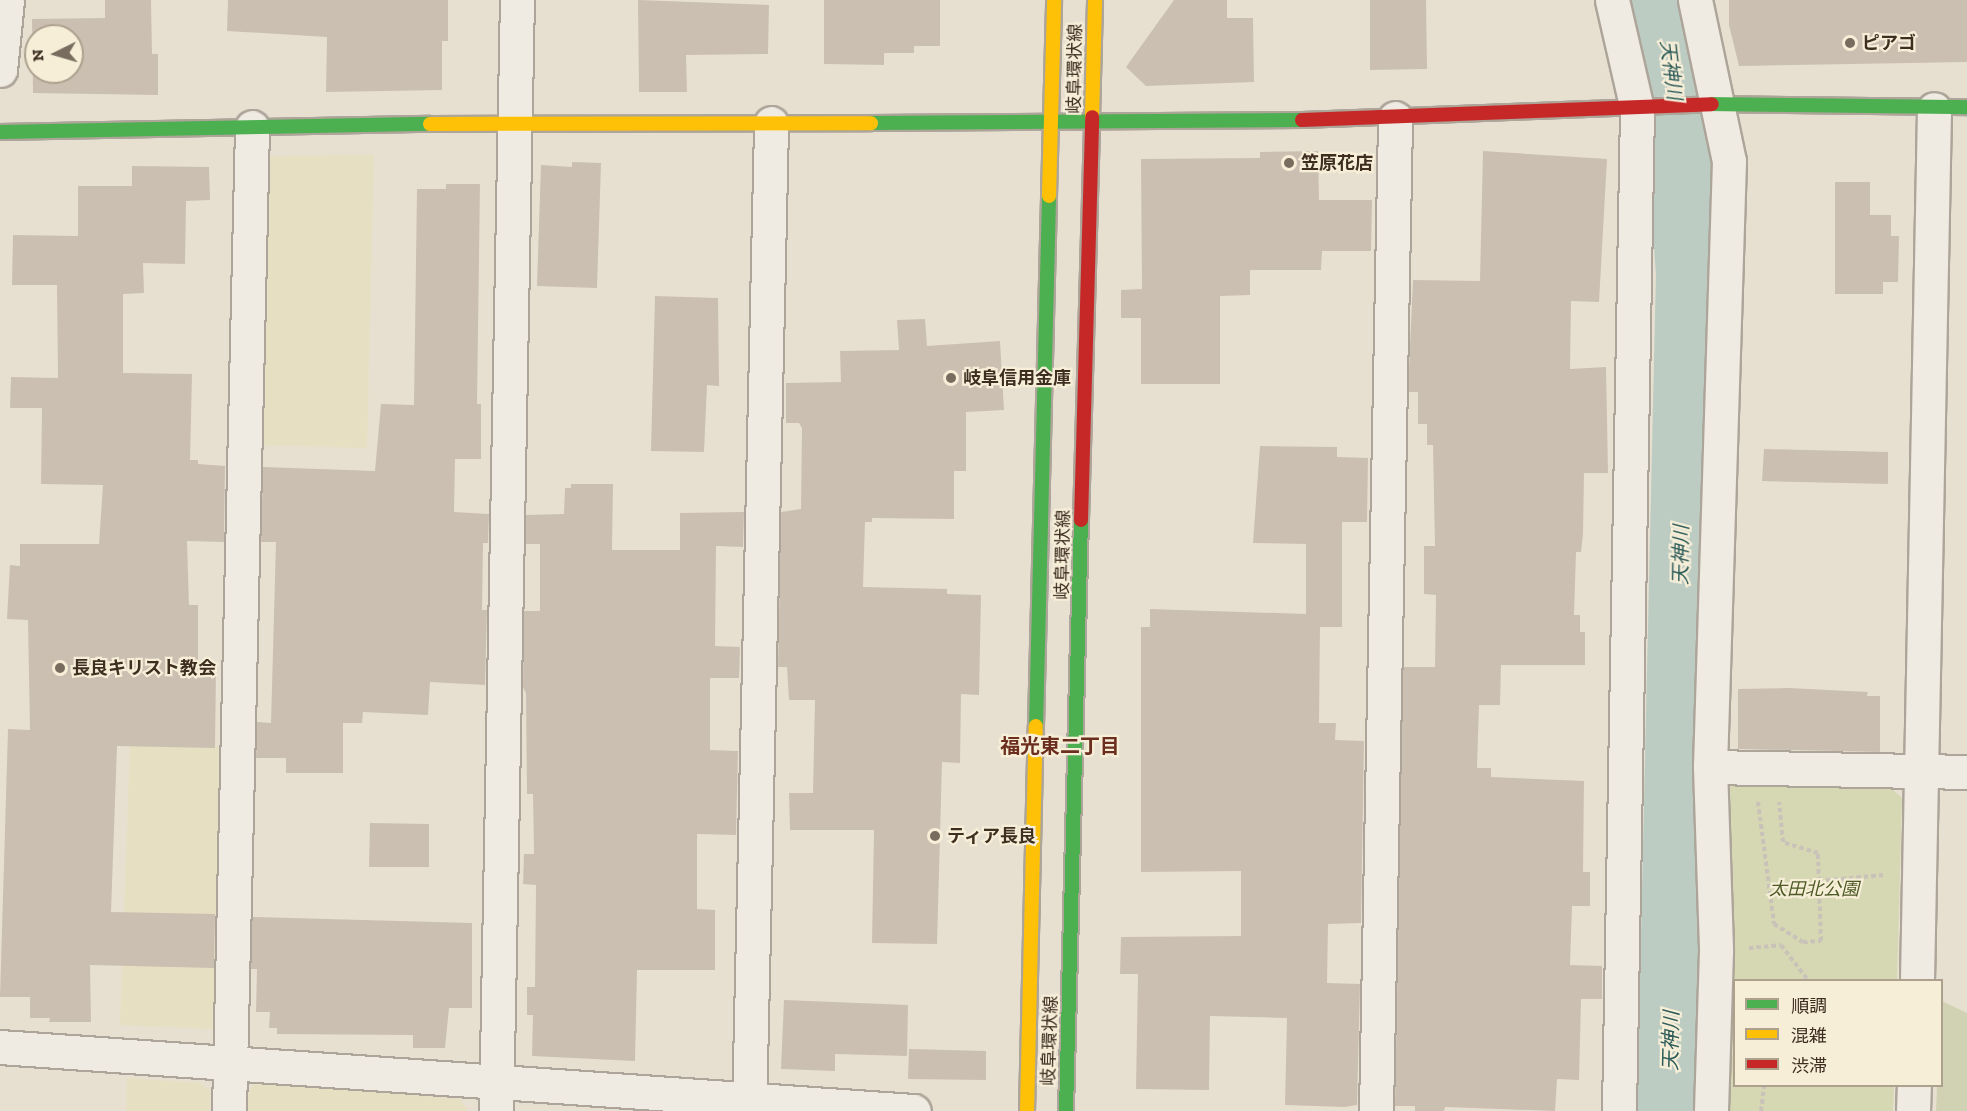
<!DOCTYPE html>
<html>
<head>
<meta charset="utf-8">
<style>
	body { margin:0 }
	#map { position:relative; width:1967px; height:1111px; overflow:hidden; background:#e7e0d1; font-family:"Zilla Slab","Noto Sans JP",serif }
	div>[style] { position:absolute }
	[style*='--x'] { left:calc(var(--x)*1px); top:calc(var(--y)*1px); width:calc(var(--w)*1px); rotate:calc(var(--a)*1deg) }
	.farmland>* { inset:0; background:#e6dfc2 }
	.green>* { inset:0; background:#d6d7b3 }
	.cemetery>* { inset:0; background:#d1d1b3 }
	.river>* { height:64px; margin:-32px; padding:0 32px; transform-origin:32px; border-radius:32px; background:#bcccc2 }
	.building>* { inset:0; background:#cbbfb2 }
	.path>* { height:4px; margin-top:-2px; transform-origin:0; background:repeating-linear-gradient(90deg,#c8c2b9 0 4.5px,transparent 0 7.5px) }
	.roads { filter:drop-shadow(2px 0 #ada599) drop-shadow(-2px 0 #ada599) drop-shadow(0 2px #ada599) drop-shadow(0 -2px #ada599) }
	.street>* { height:33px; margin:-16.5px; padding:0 16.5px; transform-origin:16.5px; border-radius:16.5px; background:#efebe3 }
	.fast>* { height:14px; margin:-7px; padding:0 7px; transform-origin:7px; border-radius:7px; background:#4caf50 }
	.slow>* { height:14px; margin:-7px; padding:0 7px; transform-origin:7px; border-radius:7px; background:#ffc107 }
	.jam>* { height:14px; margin:-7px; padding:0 7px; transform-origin:7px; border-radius:7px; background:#c62828 }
	.dots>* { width:16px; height:16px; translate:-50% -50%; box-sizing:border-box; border:3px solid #f7eed8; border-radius:50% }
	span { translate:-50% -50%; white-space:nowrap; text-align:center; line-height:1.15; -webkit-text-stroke:4.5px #f7eed8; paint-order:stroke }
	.poi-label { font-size:18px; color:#3d2e20; font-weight:700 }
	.left { translate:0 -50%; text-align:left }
	.street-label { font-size:18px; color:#3d2e20 }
	.park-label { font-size:18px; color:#4d5a26; font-style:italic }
	.water-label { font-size:20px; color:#2f5d5a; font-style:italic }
	.neighbourhood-label { font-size:20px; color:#6b2e1e; font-weight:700 }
	.legend { position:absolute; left:1733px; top:979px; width:210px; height:108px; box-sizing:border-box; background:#f7eed8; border:2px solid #ada18e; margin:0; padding:8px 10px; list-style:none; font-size:18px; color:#3d2e20 }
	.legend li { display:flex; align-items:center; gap:12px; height:30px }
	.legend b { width:30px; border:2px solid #ada18e }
	.north { position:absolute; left:24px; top:24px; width:60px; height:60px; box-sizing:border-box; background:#f7eed8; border:2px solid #ada18e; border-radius:50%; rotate:265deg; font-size:16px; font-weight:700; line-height:24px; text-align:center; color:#3d2e20 }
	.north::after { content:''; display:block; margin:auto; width:21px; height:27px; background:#786c5e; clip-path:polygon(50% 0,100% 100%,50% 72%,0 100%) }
</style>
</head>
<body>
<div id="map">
	<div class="farmland">
		<i style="clip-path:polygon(374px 155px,367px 448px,256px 445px,266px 156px)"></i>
		<i style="clip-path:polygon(130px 742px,223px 746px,213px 1029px,120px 1025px)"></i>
		<i style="clip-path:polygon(127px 1078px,200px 1083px,210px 1090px,210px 1111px,126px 1111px)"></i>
		<i style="clip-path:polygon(255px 1082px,460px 1099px,468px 1111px,245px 1111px,246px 1097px)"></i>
	</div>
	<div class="green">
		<i style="clip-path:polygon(1730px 781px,1883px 781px,1902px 798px,1897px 980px,1734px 980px,1734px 1086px,1894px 1086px,1893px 1111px,1721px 1111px)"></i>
	</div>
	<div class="cemetery">
		<i style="clip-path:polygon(1942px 1001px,1967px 1013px,1967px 1111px,1936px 1111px,1937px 1086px,1942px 1086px)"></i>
	</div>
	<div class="river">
		<i style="--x:1660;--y:0;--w:66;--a:78.7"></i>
		<i style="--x:1673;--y:65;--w:209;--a:85.9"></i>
		<i style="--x:1688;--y:273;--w:838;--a:91.3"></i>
	</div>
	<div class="building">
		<i style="clip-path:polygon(evenodd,105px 0,151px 0,152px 54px,158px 54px,158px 95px,33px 93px,32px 19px,105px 18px,105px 0,36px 36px,72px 36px,72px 72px,36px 72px,36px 36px)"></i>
		<i style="clip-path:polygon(228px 0,448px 0,448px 41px,442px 41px,442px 90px,326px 92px,327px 37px,227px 31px)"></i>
		<i style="clip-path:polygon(638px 0,769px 5px,768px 54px,686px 55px,687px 92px,639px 92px)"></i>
		<i style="clip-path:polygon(824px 0,940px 0,940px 46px,914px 46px,914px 53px,884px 53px,884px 65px,824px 64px)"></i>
		<i style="clip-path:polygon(1174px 0,1227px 0,1227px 18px,1253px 18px,1254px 82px,1146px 86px,1126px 67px)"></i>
		<i style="clip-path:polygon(1370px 0,1426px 0,1427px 69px,1370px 70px)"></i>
		<i style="clip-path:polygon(1729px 0,1967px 0,1967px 62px,1739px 66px,1729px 25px)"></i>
		<i style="clip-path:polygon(1318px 151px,1319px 200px,1372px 200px,1371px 251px,1322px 251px,1321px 270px,1250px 270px,1250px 295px,1220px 296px,1220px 384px,1141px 384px,1141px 318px,1121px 318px,1121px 290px,1142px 289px,1141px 159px,1260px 158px,1260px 152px)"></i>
		<i style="clip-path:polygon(1483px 151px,1607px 159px,1599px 302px,1571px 301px,1570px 369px,1606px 367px,1608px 473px,1584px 473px,1583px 534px,1581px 552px,1576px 552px,1574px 615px,1580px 615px,1580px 632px,1585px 632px,1585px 665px,1501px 665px,1500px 705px,1479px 705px,1477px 768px,1491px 768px,1491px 777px,1584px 781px,1583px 872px,1590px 872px,1590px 906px,1572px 906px,1570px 965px,1602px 966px,1602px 999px,1581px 999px,1579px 1080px,1557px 1079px,1555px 1111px,1445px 1107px,1444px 1111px,1415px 1111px,1415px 1106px,1395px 1106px,1403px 667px,1435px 667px,1436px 595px,1424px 594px,1424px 546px,1435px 546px,1433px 445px,1427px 445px,1427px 424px,1418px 424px,1418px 392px,1408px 392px,1413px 280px,1480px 281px)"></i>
		<i style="clip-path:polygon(572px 162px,601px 163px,597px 288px,537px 286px,541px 165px,572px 167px)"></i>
		<i style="clip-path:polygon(132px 166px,209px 167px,210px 200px,186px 201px,185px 264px,143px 263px,144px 293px,123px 294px,123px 373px,192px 374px,190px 460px,198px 460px,198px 464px,225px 466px,224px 542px,187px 541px,189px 605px,198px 605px,198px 668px,216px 668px,215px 748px,117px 746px,111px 912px,215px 914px,214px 968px,90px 965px,91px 1022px,49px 1022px,50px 1018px,30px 1018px,30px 997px,0 997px,8px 729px,30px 730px,28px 620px,7px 619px,10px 565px,20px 566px,20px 544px,99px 544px,103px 485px,41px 484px,42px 408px,10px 408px,11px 377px,58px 378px,57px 285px,12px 285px,13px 235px,78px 236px,78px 186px,132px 186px)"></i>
		<i style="clip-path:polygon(1835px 182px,1870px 182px,1870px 215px,1891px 215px,1891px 236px,1899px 236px,1898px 282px,1883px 282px,1883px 294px,1835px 294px)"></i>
		<i style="clip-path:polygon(446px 184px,480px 184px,477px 404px,481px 404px,481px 459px,455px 459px,454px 512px,489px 514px,488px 543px,483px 543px,482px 610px,487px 610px,485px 685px,430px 682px,428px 715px,363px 712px,362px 723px,343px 723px,343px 773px,286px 773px,286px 758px,256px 758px,257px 722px,271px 723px,276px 542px,261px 542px,263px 467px,375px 471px,381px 404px,414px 405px,417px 189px,446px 189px)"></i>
		<i style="clip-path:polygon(655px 296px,718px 298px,719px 386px,707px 385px,704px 452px,651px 451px)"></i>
		<i style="clip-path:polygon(925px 319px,927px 346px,1000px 341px,1004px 410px,966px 412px,966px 471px,954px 471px,954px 519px,872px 518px,872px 522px,865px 522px,863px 587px,947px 589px,947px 594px,981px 595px,979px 695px,961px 694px,960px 763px,942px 762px,937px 944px,872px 943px,874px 830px,790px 830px,789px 793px,813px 793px,815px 700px,789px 700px,787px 667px,778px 667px,781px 512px,801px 509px,802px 428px,799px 423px,786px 423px,786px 383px,841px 382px,840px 351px,899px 350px,897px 320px)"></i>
		<i style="clip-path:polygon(1260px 446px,1337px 447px,1337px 457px,1368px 458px,1367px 522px,1342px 522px,1342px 627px,1320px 627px,1319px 723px,1336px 723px,1335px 740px,1364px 741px,1361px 923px,1328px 924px,1327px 983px,1360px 984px,1357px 1105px,1345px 1107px,1285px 1105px,1287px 1018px,1210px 1016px,1209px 1090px,1136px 1089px,1138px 974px,1120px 974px,1121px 937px,1241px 936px,1241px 871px,1141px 872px,1141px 627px,1150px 627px,1150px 609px,1306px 614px,1306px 544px,1253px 543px)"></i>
		<i style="clip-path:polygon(1764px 449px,1888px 452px,1888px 484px,1762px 481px)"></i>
		<i style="clip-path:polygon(571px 484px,613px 484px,612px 550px,680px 550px,680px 513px,744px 512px,743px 547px,716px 546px,715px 646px,740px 647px,739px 678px,710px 678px,710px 750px,738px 751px,736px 835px,697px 834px,697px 909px,715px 910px,715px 970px,637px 970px,635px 1061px,532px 1056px,533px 1015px,527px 1015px,527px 987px,535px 987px,536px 885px,523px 884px,524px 854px,534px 854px,533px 794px,527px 794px,526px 693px,523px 687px,524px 611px,540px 611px,540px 544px,525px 544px,526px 515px,564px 514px,565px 488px,571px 488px)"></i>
		<i style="clip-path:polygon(1789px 688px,1868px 692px,1867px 696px,1880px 696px,1880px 752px,1738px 749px,1738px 689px)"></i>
		<i style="clip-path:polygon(370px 823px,429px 824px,429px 867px,369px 867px)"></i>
		<i style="clip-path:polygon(252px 917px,472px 923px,472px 1008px,449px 1008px,445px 1048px,413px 1048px,413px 1035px,277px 1034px,277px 1028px,269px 1028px,270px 1012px,256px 1012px,257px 969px,251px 969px)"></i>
		<i style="clip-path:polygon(784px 1000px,908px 1005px,907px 1056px,835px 1054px,835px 1071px,781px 1069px)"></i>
		<i style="clip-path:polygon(909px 1049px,986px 1051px,986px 1080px,908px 1079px)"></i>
	</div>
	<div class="path">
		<i style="--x:1758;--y:802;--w:123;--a:82.5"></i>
		<i style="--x:1774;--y:924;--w:34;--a:32"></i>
		<i style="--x:1803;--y:942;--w:18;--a:-3"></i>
		<i style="--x:1821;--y:941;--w:88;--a:-92"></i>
		<i style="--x:1818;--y:853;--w:37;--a:-163"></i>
		<i style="--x:1783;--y:842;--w:40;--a:-95.7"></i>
		<i style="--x:1819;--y:881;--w:65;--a:-5.3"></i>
		<i style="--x:1749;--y:948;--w:32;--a:-5"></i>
		<i style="--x:1781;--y:945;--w:44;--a:52.4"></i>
		<i style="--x:1761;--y:1111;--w:25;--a:-83"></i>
	</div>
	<div class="roads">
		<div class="street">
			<i style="--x:1612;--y:0;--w:112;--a:77.1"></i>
			<i style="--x:1637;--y:109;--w:1002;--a:91.03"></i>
			<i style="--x:1695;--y:0;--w:165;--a:78.1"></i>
			<i style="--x:1729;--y:161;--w:606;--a:91.8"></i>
			<i style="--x:1710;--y:767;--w:184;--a:88.1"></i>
			<i style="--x:1716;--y:951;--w:160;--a:91.8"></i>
			<i style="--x:0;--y:70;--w:70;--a:-84.3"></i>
			<i style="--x:1710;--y:767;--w:257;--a:1.1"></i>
			<i style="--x:1917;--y:980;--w:871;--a:-88.88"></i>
			<i style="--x:0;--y:1047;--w:916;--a:4.01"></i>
			<i style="--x:229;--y:1111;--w:984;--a:-88.66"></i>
			<i style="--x:496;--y:1111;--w:1111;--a:-88.92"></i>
			<i style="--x:749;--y:1111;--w:988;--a:-88.72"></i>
			<i style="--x:1376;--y:1111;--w:993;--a:-88.9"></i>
			<i style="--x:1913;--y:1111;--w:25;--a:-88"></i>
		</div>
		<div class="fast">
			<i style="--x:1712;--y:104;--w:255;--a:0.7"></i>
			<i style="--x:871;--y:123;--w:431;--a:-0.4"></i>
			<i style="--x:0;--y:132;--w:430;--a:-1.1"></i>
			<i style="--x:1036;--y:726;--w:530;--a:-88.59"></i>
			<i style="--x:1066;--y:1111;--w:591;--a:-88.55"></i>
		</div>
		<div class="slow">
			<i style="--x:1092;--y:117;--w:117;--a:-88.5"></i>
			<i style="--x:430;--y:124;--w:441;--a:-0.1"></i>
			<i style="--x:1049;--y:196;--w:196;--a:-88.5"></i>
			<i style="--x:1027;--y:1111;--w:385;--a:-88.7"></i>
		</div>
		<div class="jam">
			<i style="--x:1302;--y:120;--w:410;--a:-2.2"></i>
			<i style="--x:1081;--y:520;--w:403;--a:-88.4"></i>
		</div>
	</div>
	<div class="dots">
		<i style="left:1850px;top:43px;background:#786c5e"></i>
		<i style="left:1289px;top:163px;background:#786c5e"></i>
		<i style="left:951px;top:378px;background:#786c5e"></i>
		<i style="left:60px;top:668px;background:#786c5e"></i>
		<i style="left:935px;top:836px;background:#786c5e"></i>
	</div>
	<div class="poi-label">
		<span class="left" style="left:1862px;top:43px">ピアゴ</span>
		<span class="left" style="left:1301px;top:163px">笠原花店</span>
		<span class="left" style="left:963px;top:378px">岐阜信用金庫</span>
		<span class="left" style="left:72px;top:668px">長良キリスト教会</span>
		<span class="left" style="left:947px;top:836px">ティア長良</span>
	</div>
	<div class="street-label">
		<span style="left:1075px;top:69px;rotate:-89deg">岐阜環状線</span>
		<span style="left:1063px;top:555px;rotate:-89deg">岐阜環状線</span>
		<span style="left:1050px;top:1041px;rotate:-88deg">岐阜環状線</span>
	</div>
	<div class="park-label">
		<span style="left:1814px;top:889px">太田北公園</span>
	</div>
	<div class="water-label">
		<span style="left:1671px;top:70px;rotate:83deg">天神川</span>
		<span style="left:1681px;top:555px;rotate:-89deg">天神川</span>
		<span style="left:1671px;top:1041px;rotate:-89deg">天神川</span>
	</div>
	<div class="neighbourhood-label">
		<span style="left:1060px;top:746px">福光東二丁目</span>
	</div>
	<ul class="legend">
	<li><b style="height:8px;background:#4caf50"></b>順調</li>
	<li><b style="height:8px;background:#ffc107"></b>混雑</li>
	<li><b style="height:8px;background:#c62828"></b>渋滞</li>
	</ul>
	<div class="north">N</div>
</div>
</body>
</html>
